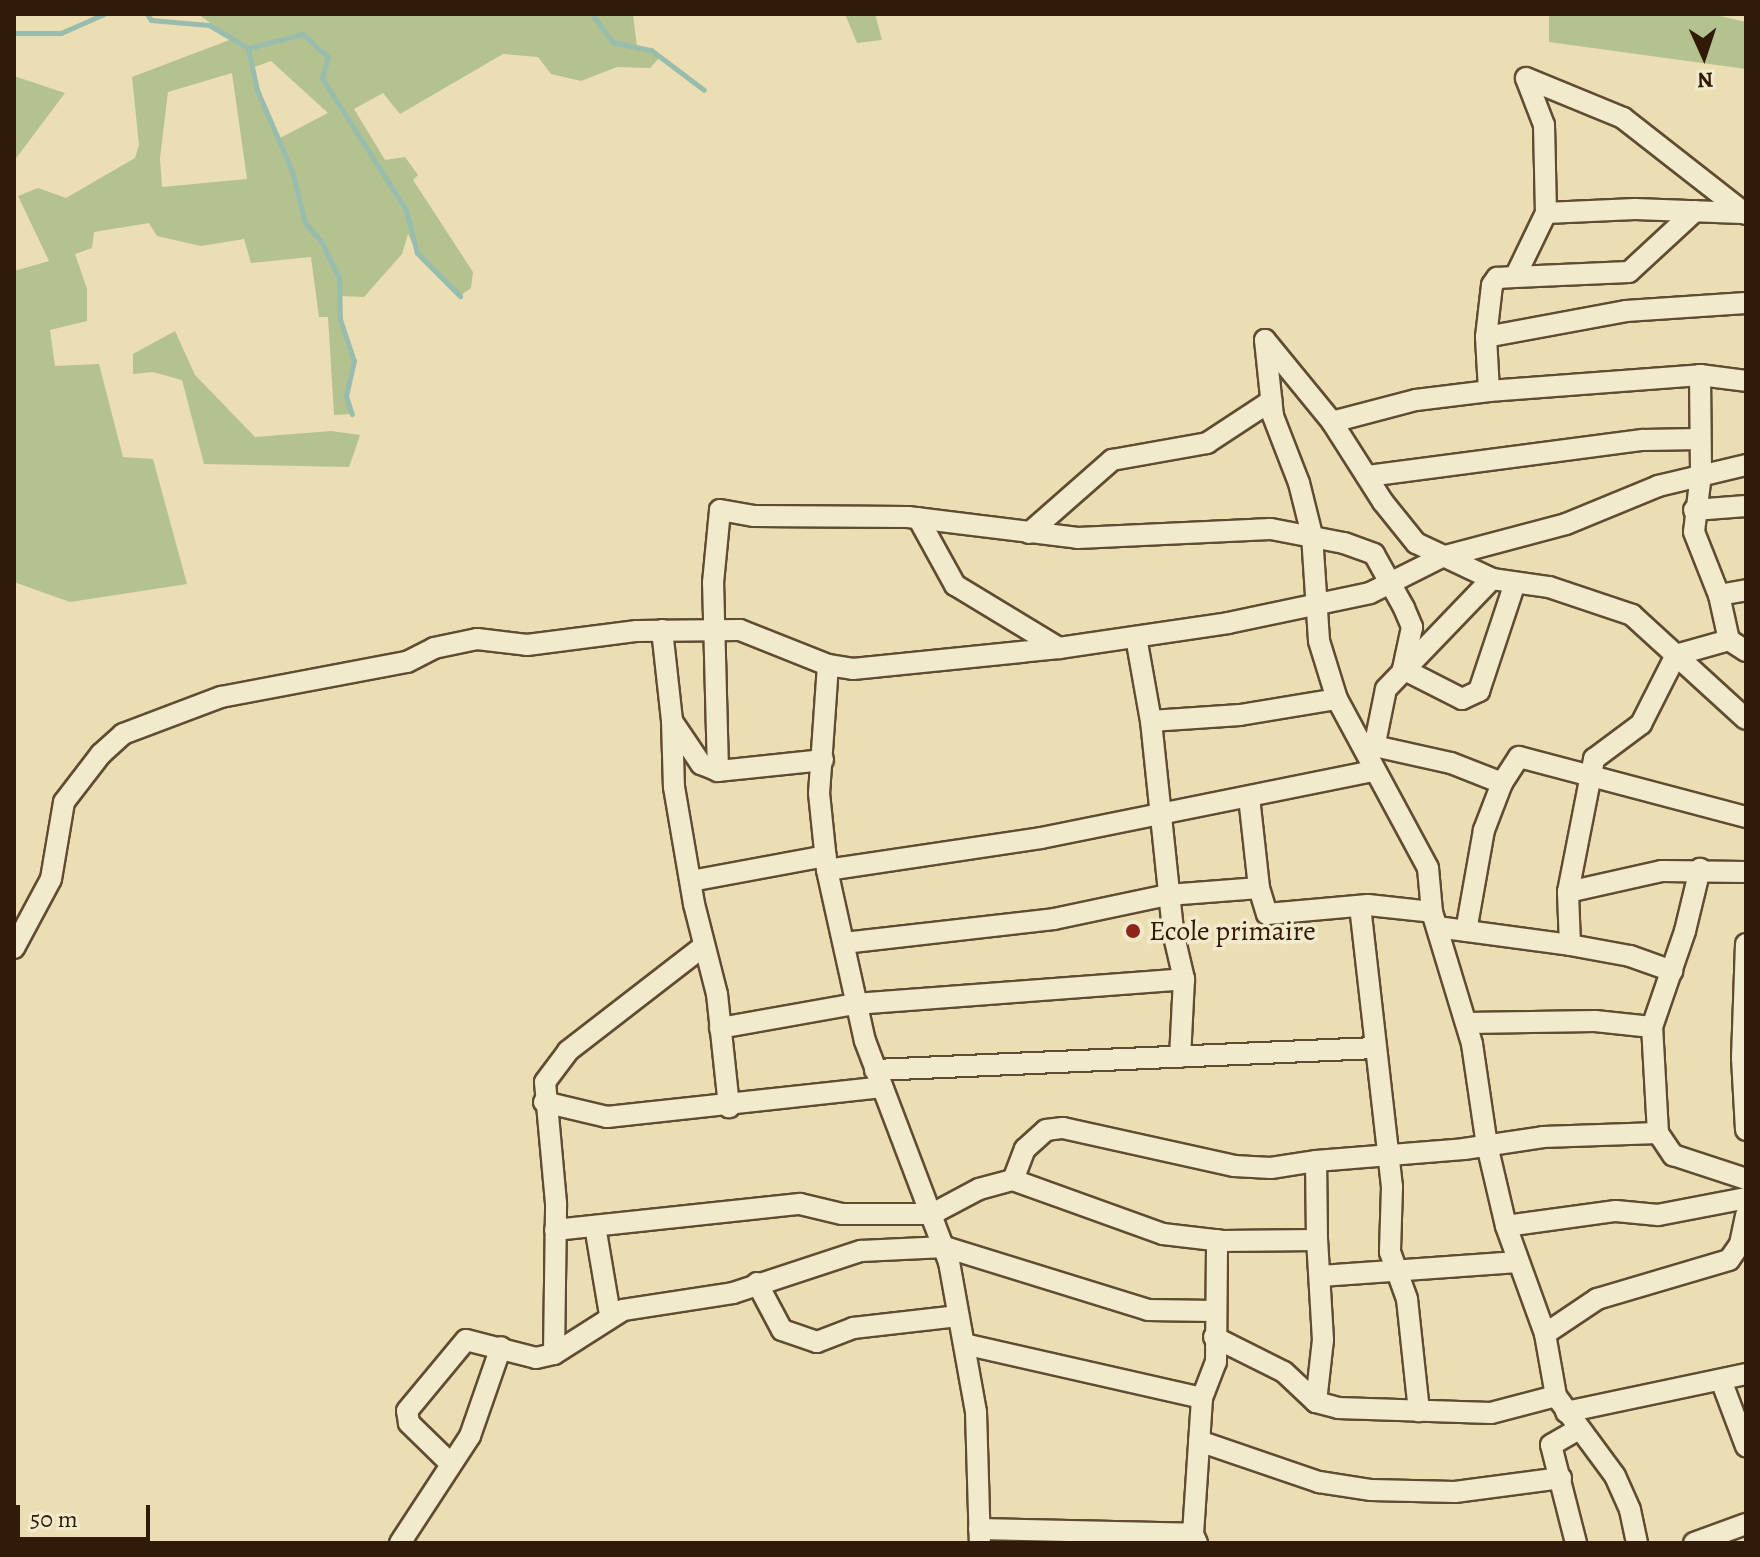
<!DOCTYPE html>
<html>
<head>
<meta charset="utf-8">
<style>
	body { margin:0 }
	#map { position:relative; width:1760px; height:1557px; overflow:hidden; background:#ebdeb2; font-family:Alegreya,serif }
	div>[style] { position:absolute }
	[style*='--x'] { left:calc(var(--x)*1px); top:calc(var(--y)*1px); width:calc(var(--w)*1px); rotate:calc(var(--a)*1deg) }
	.green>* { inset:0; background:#b3c28f }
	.stream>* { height:5px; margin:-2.5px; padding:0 2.5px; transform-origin:2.5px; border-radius:2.5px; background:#98bcad }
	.roads { filter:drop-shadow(2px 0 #604c32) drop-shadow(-2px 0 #604c32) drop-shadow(0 2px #604c32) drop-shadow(0 -2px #604c32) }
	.street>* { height:20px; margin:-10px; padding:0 10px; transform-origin:10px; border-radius:10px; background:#f2eacd }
	.dots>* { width:22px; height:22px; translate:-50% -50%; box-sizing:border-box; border:4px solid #f2eacd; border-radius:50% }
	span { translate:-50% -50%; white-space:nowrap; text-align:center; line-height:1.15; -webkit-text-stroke:7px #f2eacd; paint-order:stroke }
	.poi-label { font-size:28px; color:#311b08 }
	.left { translate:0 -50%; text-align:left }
	.frame { position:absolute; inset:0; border:16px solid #311b08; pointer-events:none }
	.north { position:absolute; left:1664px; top:16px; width:80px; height:80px; -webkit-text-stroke:6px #f2eacd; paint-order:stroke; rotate:177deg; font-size:22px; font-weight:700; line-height:32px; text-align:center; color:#311b08 }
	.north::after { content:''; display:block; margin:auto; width:28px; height:36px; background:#311b08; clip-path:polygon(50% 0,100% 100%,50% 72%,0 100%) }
	.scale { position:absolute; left:16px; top:1505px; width:134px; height:36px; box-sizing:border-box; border:4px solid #311b08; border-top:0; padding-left:10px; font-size:24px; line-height:28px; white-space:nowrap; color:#311b08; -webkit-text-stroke:6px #f2eacd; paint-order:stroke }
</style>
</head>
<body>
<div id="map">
	<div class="green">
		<i style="clip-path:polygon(evenodd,198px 14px,633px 14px,637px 47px,660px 57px,650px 68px,617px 67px,581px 81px,551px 74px,538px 57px,503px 54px,400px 114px,383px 93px,354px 109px,385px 160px,405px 157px,418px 175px,413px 180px,473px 272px,471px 288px,460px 296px,417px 253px,408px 234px,402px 254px,364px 297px,339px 296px,340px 319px,354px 361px,346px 396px,352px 414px,334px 415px,328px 317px,319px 317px,311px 257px,251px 263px,244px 239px,201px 246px,157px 236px,149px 223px,94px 232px,92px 248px,75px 254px,87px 289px,87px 321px,50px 330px,55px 366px,99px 364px,123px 457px,153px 459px,187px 584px,70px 602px,14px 582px,14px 271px,49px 261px,18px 196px,38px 188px,66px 198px,135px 158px,139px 145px,132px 77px,232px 39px,198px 14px,271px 61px,328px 113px,278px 139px,252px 68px,271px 61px,198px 14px,232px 73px,247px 179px,162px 187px,160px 158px,168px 92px,232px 73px)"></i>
		<i style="clip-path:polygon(845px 14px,875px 14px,882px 40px,857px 43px)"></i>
		<i style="clip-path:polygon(1549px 14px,1711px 14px,1746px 22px,1746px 69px,1549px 42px)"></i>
		<i style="clip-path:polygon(14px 76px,65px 93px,14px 161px)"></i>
		<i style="clip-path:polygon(175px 331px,195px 375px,255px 437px,331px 431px,360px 435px,349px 467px,204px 464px,182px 380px,153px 372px,133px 374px,133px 354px)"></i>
	</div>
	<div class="stream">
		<i style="--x:147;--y:14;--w:7;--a:56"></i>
		<i style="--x:151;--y:20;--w:58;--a:4.9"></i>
		<i style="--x:209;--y:25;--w:45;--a:30.5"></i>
		<i style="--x:248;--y:48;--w:43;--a:77.9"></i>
		<i style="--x:257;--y:90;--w:88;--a:66.6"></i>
		<i style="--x:292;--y:171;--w:54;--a:76"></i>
		<i style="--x:305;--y:223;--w:24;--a:48"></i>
		<i style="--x:321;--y:241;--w:41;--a:64.1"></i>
		<i style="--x:339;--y:278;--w:41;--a:88.6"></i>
		<i style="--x:340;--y:319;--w:44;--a:71.6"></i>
		<i style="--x:354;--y:361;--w:36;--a:103"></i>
		<i style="--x:346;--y:396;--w:19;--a:72"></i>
		<i style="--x:592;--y:14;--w:34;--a:54"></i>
		<i style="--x:612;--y:42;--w:40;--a:12"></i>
		<i style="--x:651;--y:50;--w:66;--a:37"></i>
		<i style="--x:14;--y:33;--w:47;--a:0"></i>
		<i style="--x:61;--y:33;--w:47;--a:-23.8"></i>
		<i style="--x:248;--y:48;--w:57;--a:-14.3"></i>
		<i style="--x:303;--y:34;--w:34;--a:43"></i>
		<i style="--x:328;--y:57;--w:22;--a:106"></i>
		<i style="--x:322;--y:78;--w:156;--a:57.5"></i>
		<i style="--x:406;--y:210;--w:44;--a:75.7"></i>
		<i style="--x:417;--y:253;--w:61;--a:45"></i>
	</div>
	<div class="roads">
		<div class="street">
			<i style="--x:1526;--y:78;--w:105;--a:22.4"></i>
			<i style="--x:1623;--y:118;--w:156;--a:38"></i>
			<i style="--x:1546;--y:213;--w:89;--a:-2.6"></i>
			<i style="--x:1635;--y:209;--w:107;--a:2.1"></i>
			<i style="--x:1515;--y:277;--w:114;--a:-2.5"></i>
			<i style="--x:1629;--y:272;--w:90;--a:-42.7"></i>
			<i style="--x:1486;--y:337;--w:142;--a:-10.5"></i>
			<i style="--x:1626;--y:311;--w:120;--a:-3.8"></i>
			<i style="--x:1265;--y:340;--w:76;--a:84"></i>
			<i style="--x:1273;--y:416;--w:72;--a:68.8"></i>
			<i style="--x:1299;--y:483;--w:54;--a:76"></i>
			<i style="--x:1312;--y:535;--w:106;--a:86.2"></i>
			<i style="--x:1319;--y:641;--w:61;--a:72.8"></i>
			<i style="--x:1337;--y:699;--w:192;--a:61.7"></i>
			<i style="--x:1428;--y:868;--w:44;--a:84.8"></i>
			<i style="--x:1432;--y:912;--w:138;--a:73.1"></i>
			<i style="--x:1472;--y:1044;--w:102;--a:81.6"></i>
			<i style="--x:1487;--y:1145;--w:83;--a:76.8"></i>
			<i style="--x:1506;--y:1226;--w:115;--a:70.1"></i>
			<i style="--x:1545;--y:1334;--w:63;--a:79.9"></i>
			<i style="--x:1556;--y:1396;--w:99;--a:53.6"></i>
			<i style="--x:1615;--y:1476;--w:37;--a:66"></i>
			<i style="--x:1630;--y:1510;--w:34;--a:78"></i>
			<i style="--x:1265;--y:340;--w:106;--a:50.7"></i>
			<i style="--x:1332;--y:422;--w:95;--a:57.5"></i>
			<i style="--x:1383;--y:502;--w:53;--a:51.2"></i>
			<i style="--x:1416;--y:543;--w:84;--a:25.3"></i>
			<i style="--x:1492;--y:579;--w:58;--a:8"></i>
			<i style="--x:1549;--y:587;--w:88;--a:18.6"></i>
			<i style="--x:1632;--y:615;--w:154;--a:42.4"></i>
			<i style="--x:1700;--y:375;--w:99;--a:89.4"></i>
			<i style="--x:1701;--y:474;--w:58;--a:96.9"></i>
			<i style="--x:1694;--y:532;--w:68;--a:68.4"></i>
			<i style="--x:1719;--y:595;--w:46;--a:77.5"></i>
			<i style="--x:1729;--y:640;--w:20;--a:33"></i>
			<i style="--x:1489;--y:391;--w:212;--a:-4.3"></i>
			<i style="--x:1700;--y:375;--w:46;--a:7.4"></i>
			<i style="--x:1332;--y:422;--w:87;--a:-14.7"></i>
			<i style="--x:1416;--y:400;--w:74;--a:-7"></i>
			<i style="--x:1489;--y:391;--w:54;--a:-93.2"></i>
			<i style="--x:1486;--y:337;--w:52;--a:-83.4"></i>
			<i style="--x:1492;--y:285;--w:9;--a:-54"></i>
			<i style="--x:1497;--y:278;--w:18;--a:-3"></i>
			<i style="--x:1515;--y:277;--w:71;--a:-64.2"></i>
			<i style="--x:1546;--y:213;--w:88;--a:-91.3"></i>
			<i style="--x:1544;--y:125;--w:50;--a:-111"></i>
			<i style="--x:1368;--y:476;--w:277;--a:-7.5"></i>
			<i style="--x:1643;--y:440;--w:57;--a:-1"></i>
			<i style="--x:1694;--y:510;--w:52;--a:-4.4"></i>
			<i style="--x:918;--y:518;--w:77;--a:61.1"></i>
			<i style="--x:955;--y:585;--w:122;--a:31.2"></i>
			<i style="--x:1029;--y:533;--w:111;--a:-41.3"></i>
			<i style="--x:1112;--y:460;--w:97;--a:-10.1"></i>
			<i style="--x:1207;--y:443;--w:77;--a:-33.3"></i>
			<i style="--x:1719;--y:595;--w:27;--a:-10"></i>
			<i style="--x:662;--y:630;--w:92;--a:83.7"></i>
			<i style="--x:672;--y:721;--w:52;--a:56"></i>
			<i style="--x:701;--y:764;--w:18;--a:22"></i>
			<i style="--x:1136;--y:637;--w:85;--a:79.9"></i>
			<i style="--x:1151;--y:721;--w:212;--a:84"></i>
			<i style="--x:1173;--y:932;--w:48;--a:76.8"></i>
			<i style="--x:1184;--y:979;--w:78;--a:92.9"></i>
			<i style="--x:828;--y:665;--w:128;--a:94"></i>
			<i style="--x:819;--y:793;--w:77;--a:84.1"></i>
			<i style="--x:827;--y:870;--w:175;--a:77.5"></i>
			<i style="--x:865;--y:1041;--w:236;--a:69.2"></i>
			<i style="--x:949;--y:1262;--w:152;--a:79.8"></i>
			<i style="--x:976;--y:1412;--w:131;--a:88.3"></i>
			<i style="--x:672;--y:721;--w:66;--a:88.3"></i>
			<i style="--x:674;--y:787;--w:119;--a:80.3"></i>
			<i style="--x:694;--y:904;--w:93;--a:75.7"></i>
			<i style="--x:717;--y:994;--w:114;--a:83.9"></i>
			<i style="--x:1151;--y:721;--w:89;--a:-3.9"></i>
			<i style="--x:1240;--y:715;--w:98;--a:-9.4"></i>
			<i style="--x:1361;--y:743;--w:92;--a:12.5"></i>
			<i style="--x:1451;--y:763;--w:55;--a:21.4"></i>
			<i style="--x:1502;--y:783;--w:31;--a:-57"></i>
			<i style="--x:1519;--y:757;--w:235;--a:14.8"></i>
			<i style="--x:1375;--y:743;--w:55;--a:-78.5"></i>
			<i style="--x:1386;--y:689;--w:153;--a:-46.1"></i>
			<i style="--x:823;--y:760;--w:106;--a:174"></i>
			<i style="--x:718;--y:771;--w:188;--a:-91.5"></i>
			<i style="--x:713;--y:583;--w:73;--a:-84.5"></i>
			<i style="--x:720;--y:510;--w:35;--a:10"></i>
			<i style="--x:754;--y:516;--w:154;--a:0.4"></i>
			<i style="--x:908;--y:517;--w:171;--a:7"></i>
			<i style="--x:1078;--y:538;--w:193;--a:-2.7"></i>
			<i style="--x:1271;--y:529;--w:74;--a:10.9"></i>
			<i style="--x:1344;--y:543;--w:32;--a:20"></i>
			<i style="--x:1374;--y:554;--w:62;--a:60.9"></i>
			<i style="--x:1404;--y:608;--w:21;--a:67"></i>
			<i style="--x:1412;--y:627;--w:43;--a:102.1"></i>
			<i style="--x:1403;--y:669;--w:66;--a:27"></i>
			<i style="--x:1462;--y:699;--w:19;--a:-25"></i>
			<i style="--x:1479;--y:691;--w:114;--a:-71.6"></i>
			<i style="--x:1249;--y:797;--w:92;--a:83.7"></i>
			<i style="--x:1259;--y:888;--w:27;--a:73"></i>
			<i style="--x:1267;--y:914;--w:101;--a:-5.1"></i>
			<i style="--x:1368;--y:905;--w:64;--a:6.2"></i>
			<i style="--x:827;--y:870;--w:216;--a:-8.5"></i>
			<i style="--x:1041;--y:838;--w:340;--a:-11.4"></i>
			<i style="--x:691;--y:881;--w:137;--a:-10.5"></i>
			<i style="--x:1568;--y:892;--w:136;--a:-78.9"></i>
			<i style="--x:1594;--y:759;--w:59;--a:-36.7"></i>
			<i style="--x:1641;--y:724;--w:77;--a:-63.1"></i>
			<i style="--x:1676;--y:655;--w:55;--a:-15.8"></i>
			<i style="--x:1360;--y:906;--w:283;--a:83.5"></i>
			<i style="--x:1392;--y:1187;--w:65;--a:91.8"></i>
			<i style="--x:1390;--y:1252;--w:50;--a:70.1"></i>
			<i style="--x:1407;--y:1299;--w:113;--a:83.9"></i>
			<i style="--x:1437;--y:927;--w:134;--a:7.7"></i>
			<i style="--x:1570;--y:945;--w:53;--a:-92.2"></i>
			<i style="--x:1568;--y:892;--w:96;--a:-12.6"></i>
			<i style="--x:1662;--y:871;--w:84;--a:0.7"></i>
			<i style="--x:1466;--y:931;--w:103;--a:-79.9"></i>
			<i style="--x:1484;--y:830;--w:50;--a:-69"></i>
			<i style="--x:844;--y:943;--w:211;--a:-6.5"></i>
			<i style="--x:1054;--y:919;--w:116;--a:-11.9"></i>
			<i style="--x:1168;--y:895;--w:91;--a:-4.4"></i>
			<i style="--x:1746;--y:944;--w:114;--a:92"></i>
			<i style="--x:1742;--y:1058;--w:72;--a:86.8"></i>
			<i style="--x:1570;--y:945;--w:61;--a:10.4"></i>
			<i style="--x:1630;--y:956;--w:45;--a:19.7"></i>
			<i style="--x:14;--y:948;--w:78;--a:-61.8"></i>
			<i style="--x:51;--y:879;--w:78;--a:-80.4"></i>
			<i style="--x:64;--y:802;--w:61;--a:-52.4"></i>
			<i style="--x:101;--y:754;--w:30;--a:-42"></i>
			<i style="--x:123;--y:734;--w:105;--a:-20.7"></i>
			<i style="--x:221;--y:697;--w:189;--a:-10.7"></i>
			<i style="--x:407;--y:662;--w:30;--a:-27"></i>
			<i style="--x:434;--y:648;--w:44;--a:-11.8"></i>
			<i style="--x:477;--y:639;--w:50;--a:6.8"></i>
			<i style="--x:527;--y:645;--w:111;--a:-7.3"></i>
			<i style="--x:637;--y:631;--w:103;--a:-0.6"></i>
			<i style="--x:740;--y:630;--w:95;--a:21.7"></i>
			<i style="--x:828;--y:665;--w:25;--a:9"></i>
			<i style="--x:853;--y:669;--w:207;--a:-5.8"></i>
			<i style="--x:1059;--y:648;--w:171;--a:-8.4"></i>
			<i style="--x:1228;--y:623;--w:145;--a:-11.9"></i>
			<i style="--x:1370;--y:593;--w:80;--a:-26.6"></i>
			<i style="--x:1442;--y:557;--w:128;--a:-14.9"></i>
			<i style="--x:1566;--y:524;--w:100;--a:-22.4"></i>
			<i style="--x:1658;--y:486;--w:90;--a:-13.4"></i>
			<i style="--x:1467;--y:1023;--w:128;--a:-0.9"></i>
			<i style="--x:1595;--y:1021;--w:57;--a:6"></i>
			<i style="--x:720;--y:1028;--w:137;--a:-10.1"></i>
			<i style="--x:855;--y:1004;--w:330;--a:-4.3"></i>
			<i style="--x:875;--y:1070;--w:500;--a:-2.52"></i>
			<i style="--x:544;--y:1102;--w:65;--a:13.4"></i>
			<i style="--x:607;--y:1117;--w:277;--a:-6.2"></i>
			<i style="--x:1658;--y:1133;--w:106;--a:-93.2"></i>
			<i style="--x:1652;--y:1027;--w:102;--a:-71"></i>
			<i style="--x:1685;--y:931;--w:64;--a:-76.4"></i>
			<i style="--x:1013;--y:1180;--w:33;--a:-69"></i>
			<i style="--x:1025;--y:1149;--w:28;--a:-42"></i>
			<i style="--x:1046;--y:1130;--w:17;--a:-7"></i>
			<i style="--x:1063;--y:1128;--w:175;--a:12.5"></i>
			<i style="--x:1234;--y:1166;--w:37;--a:3"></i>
			<i style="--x:1271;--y:1168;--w:46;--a:-8.8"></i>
			<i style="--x:595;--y:1226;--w:90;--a:80.4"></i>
			<i style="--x:1506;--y:1226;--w:111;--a:-7.8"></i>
			<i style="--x:1616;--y:1211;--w:42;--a:5.4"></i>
			<i style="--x:1658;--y:1215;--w:90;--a:-10.9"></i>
			<i style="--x:555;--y:1230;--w:246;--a:-6.1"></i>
			<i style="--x:800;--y:1204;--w:43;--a:13.4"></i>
			<i style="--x:842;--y:1214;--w:90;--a:0"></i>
			<i style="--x:932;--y:1214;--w:53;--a:-28"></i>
			<i style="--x:979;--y:1189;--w:35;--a:-15"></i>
			<i style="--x:1013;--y:1180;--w:159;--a:19.8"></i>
			<i style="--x:1163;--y:1234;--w:60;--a:6.7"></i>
			<i style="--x:1223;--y:1241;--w:94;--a:-0.6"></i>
			<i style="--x:1317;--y:1240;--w:79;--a:-90.7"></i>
			<i style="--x:1316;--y:1161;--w:148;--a:-4.6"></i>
			<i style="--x:1464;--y:1149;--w:80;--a:-8.6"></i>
			<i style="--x:1543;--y:1137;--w:115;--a:-2"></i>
			<i style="--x:1658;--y:1133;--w:27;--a:56"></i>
			<i style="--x:1673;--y:1155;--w:77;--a:18.2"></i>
			<i style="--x:1321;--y:1276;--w:197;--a:-4.1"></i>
			<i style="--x:757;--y:1283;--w:53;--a:62"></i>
			<i style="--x:782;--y:1330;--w:37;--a:19"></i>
			<i style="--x:817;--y:1342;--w:39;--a:-21"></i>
			<i style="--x:853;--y:1328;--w:106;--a:-6.5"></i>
			<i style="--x:1545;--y:1334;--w:63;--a:-33.9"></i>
			<i style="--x:1597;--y:1299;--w:138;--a:-16.5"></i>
			<i style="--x:1729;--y:1260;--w:19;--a:-55"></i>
			<i style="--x:1740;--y:1244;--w:30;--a:-78"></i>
			<i style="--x:1214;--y:1337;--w:78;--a:26.6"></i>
			<i style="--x:1284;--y:1372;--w:44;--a:43.2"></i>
			<i style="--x:1316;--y:1402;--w:23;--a:15"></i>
			<i style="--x:1338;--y:1408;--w:153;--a:1.9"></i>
			<i style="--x:1491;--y:1413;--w:67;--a:-14.7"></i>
			<i style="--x:964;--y:1344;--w:244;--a:12.8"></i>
			<i style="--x:554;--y:1354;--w:151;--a:-89.2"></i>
			<i style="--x:556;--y:1203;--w:121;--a:-95.2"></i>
			<i style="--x:545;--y:1082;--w:39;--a:-53"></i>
			<i style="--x:568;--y:1051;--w:172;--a:-37.7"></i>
			<i style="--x:1721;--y:1380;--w:71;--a:69.3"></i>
			<i style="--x:1316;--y:1402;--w:62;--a:-83.6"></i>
			<i style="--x:1323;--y:1340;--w:100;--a:-93.4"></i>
			<i style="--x:1566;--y:1412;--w:184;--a:-11.9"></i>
			<i style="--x:1199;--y:1441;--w:127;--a:18.9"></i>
			<i style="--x:1319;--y:1482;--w:53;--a:8.7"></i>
			<i style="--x:1371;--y:1490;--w:84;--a:1.4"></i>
			<i style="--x:1455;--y:1492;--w:107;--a:-7.5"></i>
			<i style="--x:451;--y:1464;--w:59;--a:-135.7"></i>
			<i style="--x:409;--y:1423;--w:12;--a:-99"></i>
			<i style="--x:407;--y:1411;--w:92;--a:-50.3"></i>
			<i style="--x:466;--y:1340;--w:72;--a:14.4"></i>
			<i style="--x:536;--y:1358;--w:18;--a:-13"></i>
			<i style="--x:554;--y:1354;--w:82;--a:-32.5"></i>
			<i style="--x:623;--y:1310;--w:111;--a:-8.8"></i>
			<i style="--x:733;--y:1293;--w:135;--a:-18.2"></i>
			<i style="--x:861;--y:1251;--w:84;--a:-2.7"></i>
			<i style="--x:945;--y:1247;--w:213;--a:17.2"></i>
			<i style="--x:1148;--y:1310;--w:67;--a:0.9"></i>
			<i style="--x:979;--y:1529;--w:214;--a:1.3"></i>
			<i style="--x:1193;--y:1534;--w:10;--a:66"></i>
			<i style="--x:1193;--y:1534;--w:136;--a:-86.2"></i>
			<i style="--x:1202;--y:1398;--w:39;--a:-69"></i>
			<i style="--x:1216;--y:1362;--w:122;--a:-89.5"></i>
			<i style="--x:400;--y:1543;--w:128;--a:-56.8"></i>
			<i style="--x:470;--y:1436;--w:94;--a:-70.8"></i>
			<i style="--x:1576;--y:1543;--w:101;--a:-104.3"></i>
			<i style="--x:1551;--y:1445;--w:32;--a:-30"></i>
			<i style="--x:1694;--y:1543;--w:55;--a:-20.1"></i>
		</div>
	</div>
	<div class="dots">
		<i style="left:1133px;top:931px;background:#8f2418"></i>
	</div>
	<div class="poi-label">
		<span class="left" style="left:1149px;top:931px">Ecole primaire</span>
	</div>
	<div class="frame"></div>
	<div class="north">N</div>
	<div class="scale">50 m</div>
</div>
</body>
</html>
